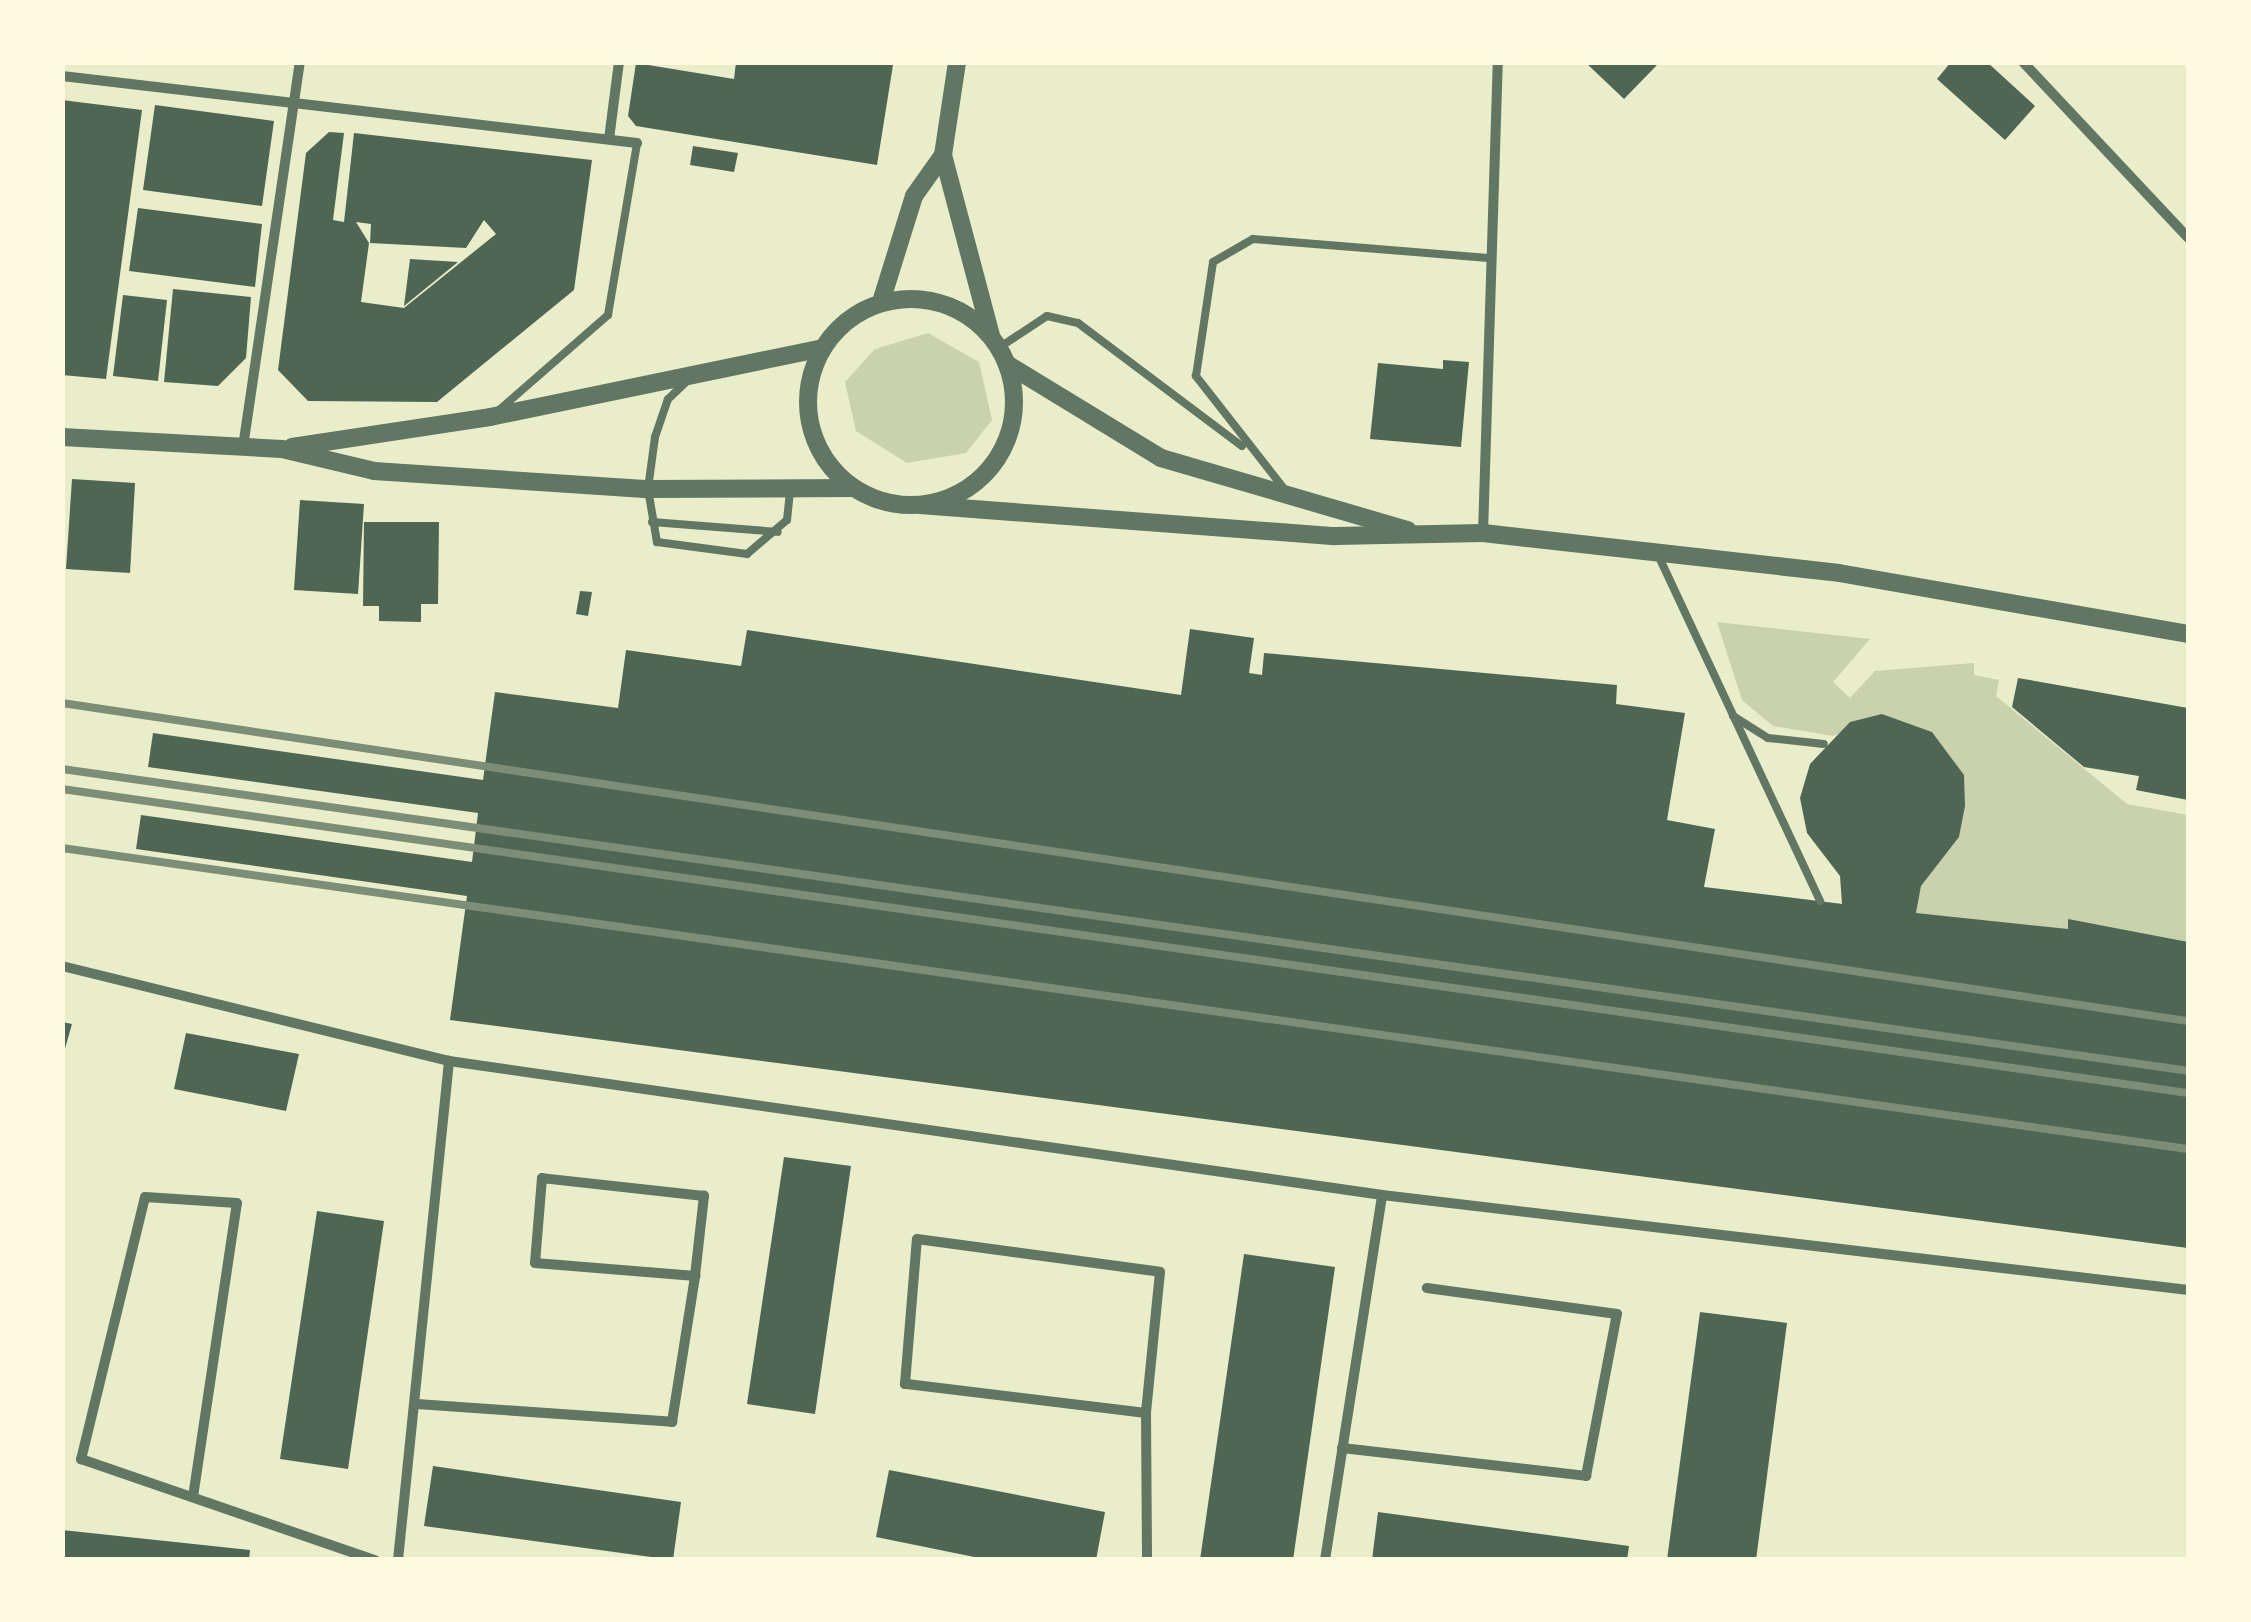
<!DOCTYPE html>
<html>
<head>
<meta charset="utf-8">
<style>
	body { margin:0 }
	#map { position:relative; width:2251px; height:1622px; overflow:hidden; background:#e9edc9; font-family:"DM Sans",sans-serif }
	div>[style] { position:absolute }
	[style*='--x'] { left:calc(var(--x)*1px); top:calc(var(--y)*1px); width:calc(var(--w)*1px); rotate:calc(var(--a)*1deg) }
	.green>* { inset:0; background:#cad2ad }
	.building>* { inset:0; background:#4f6655 }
	.service>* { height:8px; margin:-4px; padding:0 4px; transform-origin:4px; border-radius:4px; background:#617663 }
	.minor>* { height:10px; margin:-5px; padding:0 5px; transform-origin:5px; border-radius:5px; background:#617663 }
	.tertiary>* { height:18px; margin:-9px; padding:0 9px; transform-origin:9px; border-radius:9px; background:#617663 }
	.tertiary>.ring { margin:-9px; padding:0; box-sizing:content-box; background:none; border:18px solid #617663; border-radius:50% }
	.rail>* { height:8px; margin:-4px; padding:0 4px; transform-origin:4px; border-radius:4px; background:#7c8e77 }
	span { translate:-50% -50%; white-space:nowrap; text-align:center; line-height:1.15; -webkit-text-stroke:9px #fefae0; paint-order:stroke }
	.frame { position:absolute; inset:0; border:65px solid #fefae0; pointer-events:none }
</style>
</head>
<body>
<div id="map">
	<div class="green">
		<i style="clip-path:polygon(928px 333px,979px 362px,992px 420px,966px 453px,907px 463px,856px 431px,845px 382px,875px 349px)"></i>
		<i style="clip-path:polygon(1717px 622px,1870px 639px,1833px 682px,1850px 698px,1875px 671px,1974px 663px,1974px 675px,1999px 680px,1996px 696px,2127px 804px,2188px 815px,2188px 1248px,1568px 1166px,1704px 887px,1916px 913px,1921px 886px,1959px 837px,1964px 775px,1932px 732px,1882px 714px,1833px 736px,1773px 726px,1742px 700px)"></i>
	</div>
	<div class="building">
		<i style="clip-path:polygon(736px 62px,893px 65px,877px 165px,636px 126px,628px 116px,636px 63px,734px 79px)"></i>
		<i style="clip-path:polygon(1585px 62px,1655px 62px,1657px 65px,1624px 99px)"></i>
		<i style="clip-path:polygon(1951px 62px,1987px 62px,2035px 106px,2005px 140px,1937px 79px)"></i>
		<i style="clip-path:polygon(62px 100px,142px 110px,106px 379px,62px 375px)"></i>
		<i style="clip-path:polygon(155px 105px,274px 121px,262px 206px,143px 190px)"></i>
		<i style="clip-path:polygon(evenodd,329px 132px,344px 133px,333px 220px,344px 222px,354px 133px,592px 160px,574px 290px,437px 402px,308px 401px,278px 370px,306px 153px,329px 132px,484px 220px,496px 234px,404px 308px,361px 302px,369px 243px,356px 222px,371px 224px,370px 243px,466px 248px,484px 220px)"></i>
		<i style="clip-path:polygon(693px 146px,738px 153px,734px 172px,690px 165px)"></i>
		<i style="clip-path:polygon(138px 208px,262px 224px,255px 287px,129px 271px)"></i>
		<i style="clip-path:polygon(410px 259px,458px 262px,404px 306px)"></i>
		<i style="clip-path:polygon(173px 289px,251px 297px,246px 358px,218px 386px,164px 382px)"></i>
		<i style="clip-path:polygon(123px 295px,167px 300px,158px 381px,113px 376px)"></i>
		<i style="clip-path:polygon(1443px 360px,1469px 362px,1461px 447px,1370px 439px,1378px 363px,1443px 369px)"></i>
		<i style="clip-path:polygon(72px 479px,135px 483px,130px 573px,66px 569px)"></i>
		<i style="clip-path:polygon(300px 500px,364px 504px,358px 594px,294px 590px)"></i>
		<i style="clip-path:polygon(364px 522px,439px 522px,438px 604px,421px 604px,421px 622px,379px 621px,379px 606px,363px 606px)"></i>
		<i style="clip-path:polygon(580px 591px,592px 592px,588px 616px,576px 614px)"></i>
		<i style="clip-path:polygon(1190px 629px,1254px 638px,1249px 673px,1262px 675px,1264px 653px,1617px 685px,1616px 704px,1685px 713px,1667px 820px,1715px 829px,1704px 887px,1842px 904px,1840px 876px,1807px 833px,1800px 798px,1810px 764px,1850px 722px,1882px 714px,1932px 732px,1964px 775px,1965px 806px,1959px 837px,1921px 886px,1916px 913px,2068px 929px,2068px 919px,2188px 942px,2188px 1248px,450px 1020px,467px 896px,136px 849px,141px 815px,472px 862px,478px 813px,148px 767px,153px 733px,483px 780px,495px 692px,618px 708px,626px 650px,741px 666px,747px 630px,1181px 695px)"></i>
		<i style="clip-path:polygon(2018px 678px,2188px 708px,2188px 800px,2136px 790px,2139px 776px,2084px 767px,2012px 707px)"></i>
		<i style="clip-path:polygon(62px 1022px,72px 1024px,64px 1052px,62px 1052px)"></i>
		<i style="clip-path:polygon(186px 1033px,299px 1054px,286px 1111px,174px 1089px)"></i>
		<i style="clip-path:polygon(784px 1157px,851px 1166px,815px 1414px,747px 1404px)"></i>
		<i style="clip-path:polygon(317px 1211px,384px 1221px,348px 1469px,280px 1459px)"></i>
		<i style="clip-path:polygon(1244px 1254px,1335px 1267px,1293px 1560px,1200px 1560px)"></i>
		<i style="clip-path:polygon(1700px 1312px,1787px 1323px,1756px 1560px,1667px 1560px)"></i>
		<i style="clip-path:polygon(433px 1466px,681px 1502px,673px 1560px,424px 1526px)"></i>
		<i style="clip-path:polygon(889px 1470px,1105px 1512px,1096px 1560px,989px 1560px,876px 1537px)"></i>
		<i style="clip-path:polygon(1378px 1512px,1629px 1546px,1627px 1560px,1372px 1560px)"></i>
		<i style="clip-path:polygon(62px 1530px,250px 1550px,249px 1560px,62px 1560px)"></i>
	</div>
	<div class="service">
		<i style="--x:1000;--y:347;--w:56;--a:-33.4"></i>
		<i style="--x:1047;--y:316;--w:32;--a:13"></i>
		<i style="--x:1078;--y:323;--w:205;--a:36.9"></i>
		<i style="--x:688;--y:380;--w:28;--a:136"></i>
		<i style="--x:668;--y:399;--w:40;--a:108.9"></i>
		<i style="--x:655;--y:437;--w:52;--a:97.7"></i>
		<i style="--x:648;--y:489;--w:54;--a:80.4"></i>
		<i style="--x:657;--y:542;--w:91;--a:7.6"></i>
		<i style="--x:747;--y:554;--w:52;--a:-40.4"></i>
		<i style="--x:787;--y:520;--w:28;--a:-84"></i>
		<i style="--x:498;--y:411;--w:146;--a:-41.1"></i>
		<i style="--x:608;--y:315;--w:174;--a:-80.4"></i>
		<i style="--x:1285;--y:490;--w:145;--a:-128"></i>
		<i style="--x:1196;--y:376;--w:115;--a:-81.5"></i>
		<i style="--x:1213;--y:262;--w:46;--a:-29.9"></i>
		<i style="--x:1253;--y:239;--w:239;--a:4.6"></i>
		<i style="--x:652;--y:522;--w:126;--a:4.5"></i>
		<i style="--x:1659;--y:557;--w:380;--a:64.9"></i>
		<i style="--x:1733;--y:716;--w:41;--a:32.2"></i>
		<i style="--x:1768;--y:738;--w:56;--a:6.1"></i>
	</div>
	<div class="minor">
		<i style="--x:2023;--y:62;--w:241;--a:46.8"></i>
		<i style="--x:62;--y:76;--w:579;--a:6.65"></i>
		<i style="--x:609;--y:139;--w:78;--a:-82.6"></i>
		<i style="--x:243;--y:447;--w:389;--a:-81.6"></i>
		<i style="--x:1483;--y:533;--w:471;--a:-88.2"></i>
		<i style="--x:62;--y:966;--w:398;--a:13.8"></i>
		<i style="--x:449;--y:1061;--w:943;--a:8.17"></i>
		<i style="--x:1382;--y:1195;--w:812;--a:6.72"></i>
		<i style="--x:417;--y:1404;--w:256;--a:4"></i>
		<i style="--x:672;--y:1422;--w:148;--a:-81"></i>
		<i style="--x:695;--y:1276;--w:81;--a:-83.6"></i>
		<i style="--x:704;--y:1196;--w:163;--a:-173.7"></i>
		<i style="--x:542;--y:1178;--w:85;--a:94.7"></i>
		<i style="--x:535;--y:1263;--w:161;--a:4.6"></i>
		<i style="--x:1146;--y:1413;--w:243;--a:-173.1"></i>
		<i style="--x:905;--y:1384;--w:145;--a:-85.3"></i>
		<i style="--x:917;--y:1239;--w:245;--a:7.7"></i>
		<i style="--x:1160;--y:1272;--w:142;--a:95.7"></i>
		<i style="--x:1146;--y:1413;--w:147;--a:89.6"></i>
		<i style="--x:1342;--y:1448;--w:246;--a:6.5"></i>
		<i style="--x:1586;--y:1476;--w:165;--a:-79.2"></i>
		<i style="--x:1617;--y:1314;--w:192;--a:-172.2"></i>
		<i style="--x:193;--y:1497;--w:297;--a:-81.5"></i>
		<i style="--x:237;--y:1203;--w:92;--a:-176.3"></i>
		<i style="--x:145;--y:1197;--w:270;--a:103.7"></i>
		<i style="--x:81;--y:1459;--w:311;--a:19"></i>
		<i style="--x:398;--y:1560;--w:502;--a:-84.16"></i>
		<i style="--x:1325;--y:1560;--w:369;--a:-81.1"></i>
	</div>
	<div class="tertiary">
		<i style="--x:943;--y:155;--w:186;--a:75.1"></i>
		<i class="ring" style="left:808px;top:299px;width:188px;height:188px"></i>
		<i style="--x:881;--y:302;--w:111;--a:-72.7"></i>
		<i style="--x:914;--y:196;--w:50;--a:-54.7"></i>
		<i style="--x:943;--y:155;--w:94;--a:-81.4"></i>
		<i style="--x:1007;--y:364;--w:180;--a:31.4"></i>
		<i style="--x:1161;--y:458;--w:257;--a:16.3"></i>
		<i style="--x:62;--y:437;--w:220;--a:3.1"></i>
		<i style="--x:282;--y:449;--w:95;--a:13.4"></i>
		<i style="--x:374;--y:471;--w:275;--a:3.8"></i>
		<i style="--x:648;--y:489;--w:206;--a:-0.3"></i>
		<i style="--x:292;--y:447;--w:200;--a:-8.6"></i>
		<i style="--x:490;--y:417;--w:339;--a:-11.7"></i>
		<i style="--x:920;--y:505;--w:416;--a:4.3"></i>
		<i style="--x:1335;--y:536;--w:148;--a:-1.2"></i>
		<i style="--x:1483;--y:533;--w:358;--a:6.4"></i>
		<i style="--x:1839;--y:573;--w:354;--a:9.9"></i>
	</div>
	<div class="rail">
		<i style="--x:62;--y:703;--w:2150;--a:8.51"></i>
		<i style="--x:62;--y:769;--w:2147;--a:8.08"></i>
		<i style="--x:62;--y:789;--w:2148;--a:8.14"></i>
		<i style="--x:62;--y:848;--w:2147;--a:8.06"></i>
	</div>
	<div class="frame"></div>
</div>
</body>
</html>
